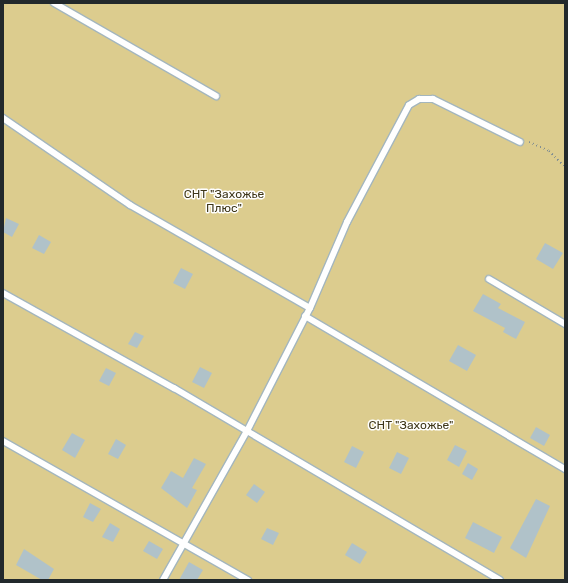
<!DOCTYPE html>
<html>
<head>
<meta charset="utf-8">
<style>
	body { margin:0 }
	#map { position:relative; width:568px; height:583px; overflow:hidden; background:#def0f8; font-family:Rubik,sans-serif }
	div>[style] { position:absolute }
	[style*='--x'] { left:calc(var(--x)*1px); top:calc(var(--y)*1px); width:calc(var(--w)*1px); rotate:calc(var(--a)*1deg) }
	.green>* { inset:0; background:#dccc8e }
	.building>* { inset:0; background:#b0c2c9 }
	.path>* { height:2px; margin-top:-1px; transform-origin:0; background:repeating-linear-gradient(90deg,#808d92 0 1px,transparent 0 4px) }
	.roads { filter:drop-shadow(1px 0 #a4b6bd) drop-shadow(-1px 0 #a4b6bd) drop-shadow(0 1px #a4b6bd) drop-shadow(0 -1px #a4b6bd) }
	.lane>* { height:6px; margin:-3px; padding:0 3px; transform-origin:3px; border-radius:3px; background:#fff }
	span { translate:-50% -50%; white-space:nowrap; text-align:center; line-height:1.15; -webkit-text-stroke:3px #fff; paint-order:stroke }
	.park-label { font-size:12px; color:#3e3618 }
	.frame { position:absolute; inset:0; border:4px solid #22292c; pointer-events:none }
</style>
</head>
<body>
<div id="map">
	<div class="green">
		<i style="clip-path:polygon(3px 3px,565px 3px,565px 580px,3px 580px)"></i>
	</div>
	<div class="building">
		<i style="clip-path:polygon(6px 218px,19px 224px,12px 237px,3px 232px)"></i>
		<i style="clip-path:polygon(39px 235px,51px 242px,44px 254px,32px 248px)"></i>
		<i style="clip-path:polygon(545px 243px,563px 253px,553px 269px,536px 259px)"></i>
		<i style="clip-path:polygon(181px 268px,193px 274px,185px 289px,173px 283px)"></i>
		<i style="clip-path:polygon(483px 294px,501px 304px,498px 308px,525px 322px,516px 339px,503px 332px,505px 328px,473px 311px)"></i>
		<i style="clip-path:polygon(135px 332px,144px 336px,137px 348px,128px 344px)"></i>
		<i style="clip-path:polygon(458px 345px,476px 355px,467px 371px,449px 361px)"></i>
		<i style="clip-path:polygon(200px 367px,212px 373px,204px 388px,192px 382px)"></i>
		<i style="clip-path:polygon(106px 368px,116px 373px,109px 386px,99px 381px)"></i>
		<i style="clip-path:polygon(536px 427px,550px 435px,544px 446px,530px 438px)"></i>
		<i style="clip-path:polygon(72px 433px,85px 440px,75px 458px,62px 450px)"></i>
		<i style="clip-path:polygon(116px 439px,126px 445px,118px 459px,108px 454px)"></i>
		<i style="clip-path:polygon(455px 445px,467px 451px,459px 467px,447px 460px)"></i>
		<i style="clip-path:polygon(352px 446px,364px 452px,356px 468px,344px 462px)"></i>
		<i style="clip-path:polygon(397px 452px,409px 458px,401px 474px,389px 468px)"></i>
		<i style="clip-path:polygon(194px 458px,206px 464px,192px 488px,197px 490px,187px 508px,161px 488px,171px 471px,183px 478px)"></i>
		<i style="clip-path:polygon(468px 463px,478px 469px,472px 480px,462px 474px)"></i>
		<i style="clip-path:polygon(254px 484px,265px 492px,257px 503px,246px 495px)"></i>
		<i style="clip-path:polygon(536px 499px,550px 506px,526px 558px,510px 548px)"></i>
		<i style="clip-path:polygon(90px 503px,101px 509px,93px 522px,83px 517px)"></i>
		<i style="clip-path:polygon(473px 522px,502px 537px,494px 553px,465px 538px)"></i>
		<i style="clip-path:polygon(110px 523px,120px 529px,113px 542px,102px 537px)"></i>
		<i style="clip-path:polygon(267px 528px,279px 533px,273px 545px,261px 539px)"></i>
		<i style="clip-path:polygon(149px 541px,163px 549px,157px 559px,143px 551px)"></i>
		<i style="clip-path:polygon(352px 543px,367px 552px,360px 564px,345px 555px)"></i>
		<i style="clip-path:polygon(24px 549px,54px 569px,48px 580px,42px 580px,16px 565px)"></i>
		<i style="clip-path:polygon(189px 562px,203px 570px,197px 580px,179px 580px)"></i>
	</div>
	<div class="path">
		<i style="--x:529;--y:142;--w:22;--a:24"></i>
		<i style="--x:549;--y:151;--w:23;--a:45"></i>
	</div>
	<div class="roads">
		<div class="lane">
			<i style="--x:54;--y:3;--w:187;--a:29.9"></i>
			<i style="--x:3;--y:118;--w:154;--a:34.4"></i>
			<i style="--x:130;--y:205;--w:207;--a:29.8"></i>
			<i style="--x:489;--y:279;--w:88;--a:30.6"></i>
			<i style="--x:3;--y:293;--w:196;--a:29.1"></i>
			<i style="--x:174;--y:388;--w:378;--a:30.5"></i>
			<i style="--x:305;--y:316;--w:302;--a:30.5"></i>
			<i style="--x:3;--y:441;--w:282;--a:29.6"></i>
			<i style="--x:163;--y:580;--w:171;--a:-60.6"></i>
			<i style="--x:247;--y:431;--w:138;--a:-62.9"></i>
			<i style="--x:310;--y:308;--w:94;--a:-66.7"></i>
			<i style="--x:347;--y:222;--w:132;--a:-62.1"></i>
			<i style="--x:409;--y:105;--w:12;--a:-31"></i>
			<i style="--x:419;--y:99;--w:14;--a:0"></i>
			<i style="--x:433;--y:99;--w:97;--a:26.3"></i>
		</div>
	</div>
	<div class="park-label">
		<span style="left:224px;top:202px">СНТ "Захожье<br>Плюс"</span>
		<span style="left:411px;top:426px">СНТ "Захожье"</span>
	</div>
	<div class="frame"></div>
</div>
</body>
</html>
